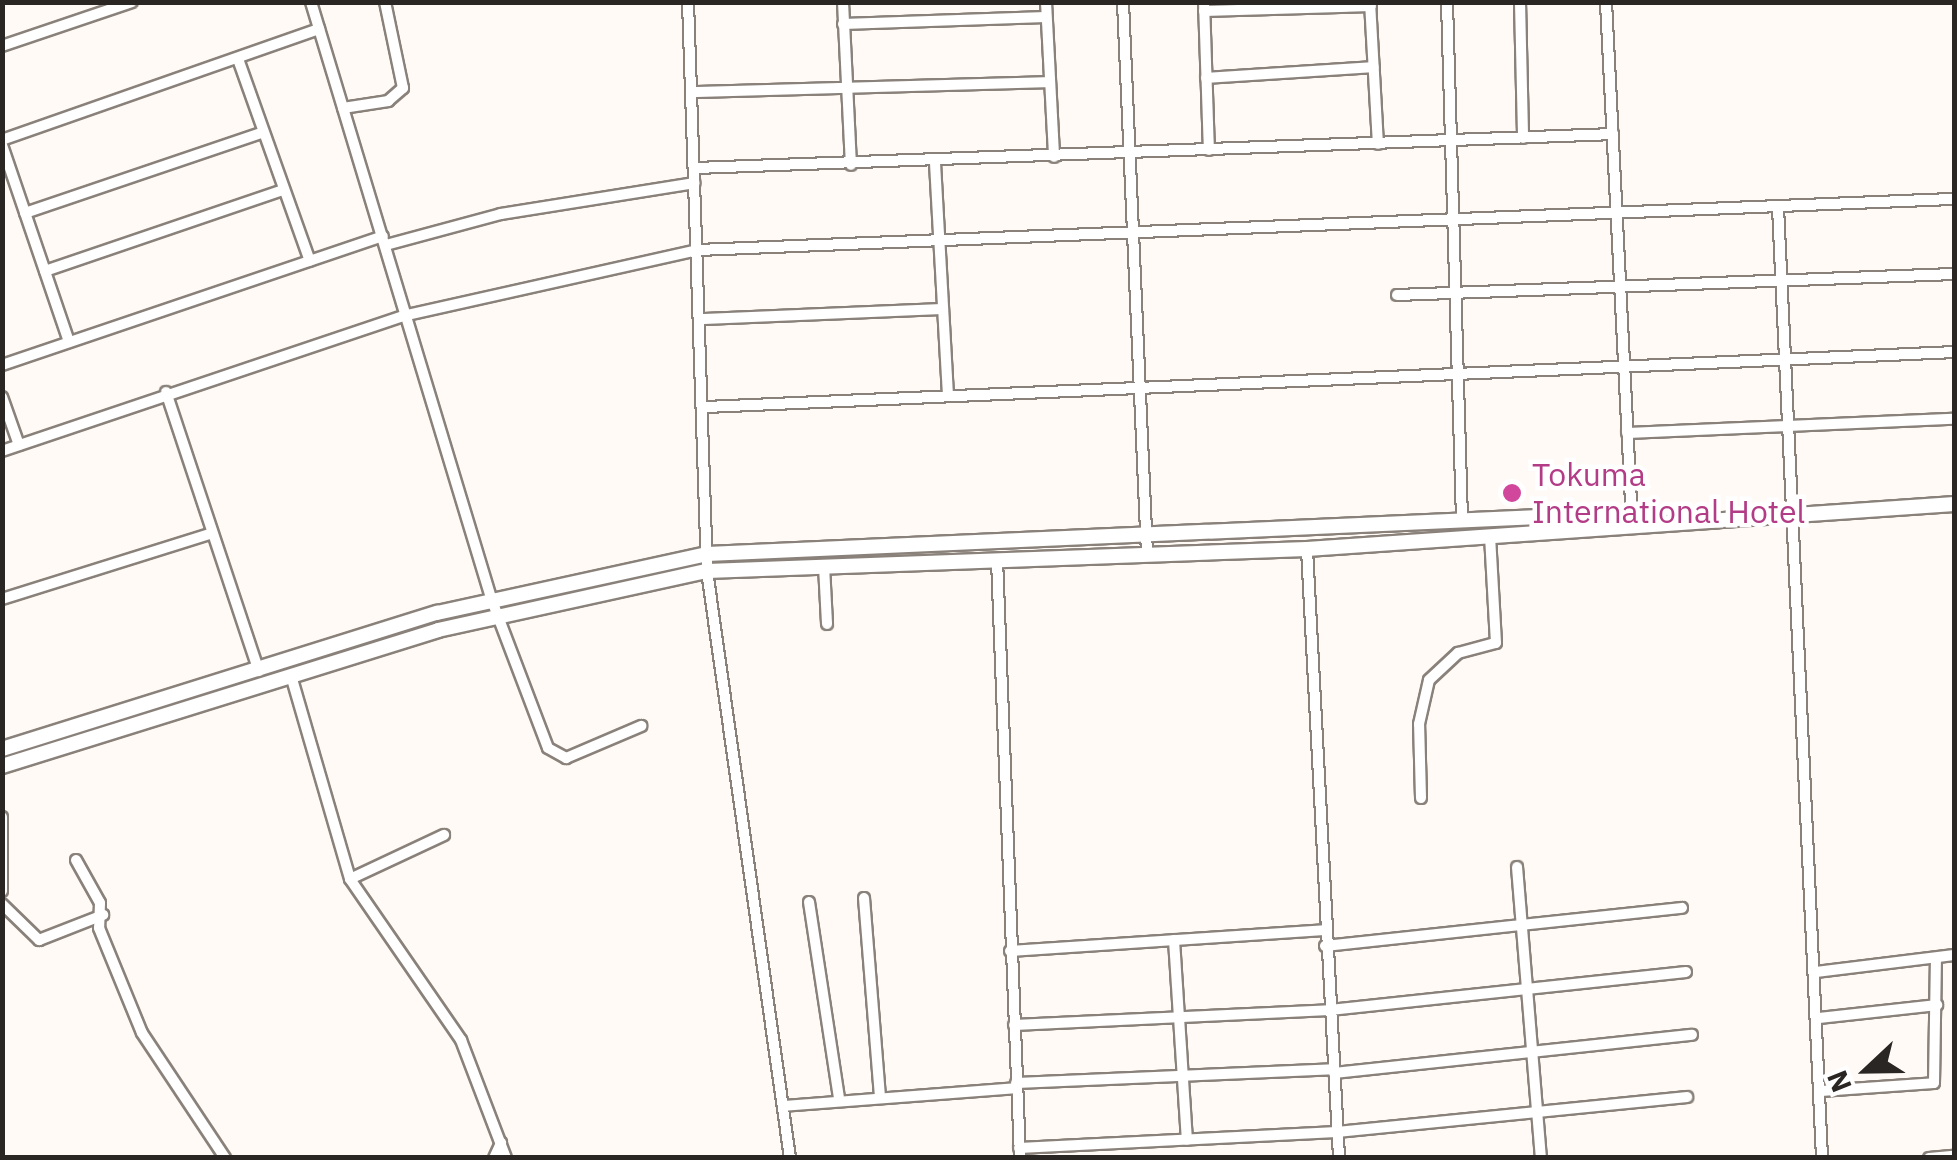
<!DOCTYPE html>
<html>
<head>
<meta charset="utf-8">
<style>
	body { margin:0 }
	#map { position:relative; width:1957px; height:1160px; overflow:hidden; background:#fffaf5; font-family:"IBM Plex Sans",sans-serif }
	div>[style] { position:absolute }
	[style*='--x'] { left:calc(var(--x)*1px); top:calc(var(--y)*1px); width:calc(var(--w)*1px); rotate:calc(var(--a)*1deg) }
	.roads { filter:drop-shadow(2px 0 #89817a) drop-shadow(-2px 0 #89817a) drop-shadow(0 2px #89817a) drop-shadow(0 -2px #89817a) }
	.minor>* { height:10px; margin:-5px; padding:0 5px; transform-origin:5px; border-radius:5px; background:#fff }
	.secondary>* { height:14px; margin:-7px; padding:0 7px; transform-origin:7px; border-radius:7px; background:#fff }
	.dots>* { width:28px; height:28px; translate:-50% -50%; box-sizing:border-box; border:5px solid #fff; border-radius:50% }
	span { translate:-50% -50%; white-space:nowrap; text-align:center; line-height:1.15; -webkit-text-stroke:9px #fff; paint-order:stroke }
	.hotel-label { font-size:32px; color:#b23c85 }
	.left { translate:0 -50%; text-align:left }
	.frame { position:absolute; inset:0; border:5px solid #292623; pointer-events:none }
	.north { position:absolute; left:1817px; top:1020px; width:100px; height:100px; -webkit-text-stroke:8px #fff; paint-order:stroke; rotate:248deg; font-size:28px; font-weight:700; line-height:40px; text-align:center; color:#292623 }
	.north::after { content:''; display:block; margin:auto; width:35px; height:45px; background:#292623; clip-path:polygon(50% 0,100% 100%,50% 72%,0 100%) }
</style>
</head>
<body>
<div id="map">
	<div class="roads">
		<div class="minor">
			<i style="--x:311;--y:2;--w:623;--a:73.19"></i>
			<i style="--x:491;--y:598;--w:160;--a:69.2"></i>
			<i style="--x:548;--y:748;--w:21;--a:29"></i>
			<i style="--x:566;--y:758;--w:82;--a:-23.1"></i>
			<i style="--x:688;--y:2;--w:569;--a:88.09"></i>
			<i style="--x:707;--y:571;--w:593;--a:81.95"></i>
			<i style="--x:843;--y:2;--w:163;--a:87.2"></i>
			<i style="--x:1046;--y:2;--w:155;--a:87"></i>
			<i style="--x:1123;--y:2;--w:554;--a:87.51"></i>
			<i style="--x:1204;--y:2;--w:148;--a:88.1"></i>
			<i style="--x:1370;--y:2;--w:142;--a:86.8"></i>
			<i style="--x:1447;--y:2;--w:518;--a:88.34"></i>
			<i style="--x:1520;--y:2;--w:136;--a:88.7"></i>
			<i style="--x:1606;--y:2;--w:521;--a:87.14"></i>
			<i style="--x:1204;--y:11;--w:167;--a:-1.7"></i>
			<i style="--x:843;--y:24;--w:203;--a:-2"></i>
			<i style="--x:2;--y:46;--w:137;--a:-18.7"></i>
			<i style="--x:238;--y:59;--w:214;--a:70.4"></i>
			<i style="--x:1206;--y:78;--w:168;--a:-3.7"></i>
			<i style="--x:693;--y:92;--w:355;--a:-1.6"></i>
			<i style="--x:343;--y:108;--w:46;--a:-8.8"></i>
			<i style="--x:388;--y:101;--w:20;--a:-41"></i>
			<i style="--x:403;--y:88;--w:88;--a:-101.8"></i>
			<i style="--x:2;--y:140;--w:336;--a:-19.3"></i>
			<i style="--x:2;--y:145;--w:208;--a:71.2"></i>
			<i style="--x:935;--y:163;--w:232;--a:86.8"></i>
			<i style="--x:696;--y:168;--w:918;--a:-2.12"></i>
			<i style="--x:1778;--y:207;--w:952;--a:87.35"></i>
			<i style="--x:25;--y:213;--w:250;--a:-18.7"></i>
			<i style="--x:386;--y:245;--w:119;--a:-15.1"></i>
			<i style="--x:501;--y:214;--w:196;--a:-9.1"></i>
			<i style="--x:45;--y:271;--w:251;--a:-18.8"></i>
			<i style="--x:1397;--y:295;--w:557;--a:-2.16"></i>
			<i style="--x:703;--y:319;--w:240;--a:-2.4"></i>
			<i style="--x:2;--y:365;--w:402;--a:-18.7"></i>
			<i style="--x:166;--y:392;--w:294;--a:71.6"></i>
			<i style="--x:2;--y:397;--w:51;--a:70.5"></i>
			<i style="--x:706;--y:407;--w:1249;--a:-2.52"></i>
			<i style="--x:1627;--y:433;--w:327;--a:-2.5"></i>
			<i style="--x:2;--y:451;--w:427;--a:-18.6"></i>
			<i style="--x:407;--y:315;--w:298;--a:-12.6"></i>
			<i style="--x:698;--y:250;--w:1257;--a:-2.33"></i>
			<i style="--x:1307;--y:549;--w:610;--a:86.99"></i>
			<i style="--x:997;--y:559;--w:599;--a:87.8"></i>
			<i style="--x:824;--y:566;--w:58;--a:87"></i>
			<i style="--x:2;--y:599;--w:220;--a:-17.4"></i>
			<i style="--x:292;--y:679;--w:208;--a:73.8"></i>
			<i style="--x:350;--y:879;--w:196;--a:55.4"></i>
			<i style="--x:461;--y:1040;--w:126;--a:69.1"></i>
			<i style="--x:1421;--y:798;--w:74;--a:-91.5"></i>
			<i style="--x:1419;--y:724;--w:45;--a:-77.2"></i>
			<i style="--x:1429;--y:680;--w:40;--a:-43"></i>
			<i style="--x:1458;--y:653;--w:39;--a:-15"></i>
			<i style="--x:1496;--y:643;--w:107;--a:-93.2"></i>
			<i style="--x:2;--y:817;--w:74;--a:90"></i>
			<i style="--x:76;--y:860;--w:49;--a:60.8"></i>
			<i style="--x:100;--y:903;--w:25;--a:92"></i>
			<i style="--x:99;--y:928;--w:113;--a:67.7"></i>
			<i style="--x:142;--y:1033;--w:150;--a:56.4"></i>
			<i style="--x:1517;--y:867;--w:292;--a:85.3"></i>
			<i style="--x:350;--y:879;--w:104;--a:-25.1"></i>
			<i style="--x:864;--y:898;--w:198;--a:85.4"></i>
			<i style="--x:809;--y:902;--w:197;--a:81.3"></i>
			<i style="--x:2;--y:904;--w:52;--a:44.2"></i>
			<i style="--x:39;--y:940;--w:69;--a:-21.3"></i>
			<i style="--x:1174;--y:940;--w:200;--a:86.3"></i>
			<i style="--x:1325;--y:946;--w:359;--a:-6.1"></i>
			<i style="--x:1010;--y:951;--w:315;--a:-3.8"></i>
			<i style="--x:1816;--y:972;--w:139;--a:-7"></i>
			<i style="--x:1819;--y:1018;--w:119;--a:-6.3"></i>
			<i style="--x:1014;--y:1025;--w:316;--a:-2.7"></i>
			<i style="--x:1330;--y:1010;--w:358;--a:-6.1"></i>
			<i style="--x:1334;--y:1073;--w:360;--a:-6.1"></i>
			<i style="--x:1016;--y:1083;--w:318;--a:-2.5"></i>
			<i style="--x:1821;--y:1091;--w:113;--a:-4"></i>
			<i style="--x:1934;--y:1083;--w:125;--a:-89.1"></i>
			<i style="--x:783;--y:1106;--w:234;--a:-4.4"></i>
			<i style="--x:1019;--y:1148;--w:318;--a:-2.9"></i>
			<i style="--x:1337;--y:1132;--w:352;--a:-5.7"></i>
			<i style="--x:494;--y:1158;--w:17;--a:-65"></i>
			<i style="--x:1929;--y:1158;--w:25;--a:-5"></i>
		</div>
		<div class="secondary">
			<i style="--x:2;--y:749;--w:456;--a:-17.4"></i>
			<i style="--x:437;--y:613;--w:276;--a:-12.3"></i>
			<i style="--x:707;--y:554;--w:900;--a:-2.55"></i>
			<i style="--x:1606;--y:514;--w:22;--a:22"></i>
			<i style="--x:2;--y:766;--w:457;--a:-17.3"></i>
			<i style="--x:438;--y:630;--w:275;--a:-12.4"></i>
			<i style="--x:707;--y:571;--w:600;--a:-2.1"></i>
			<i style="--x:1307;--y:549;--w:649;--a:-3.98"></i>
		</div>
	</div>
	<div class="dots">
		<i style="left:1512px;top:493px;background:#d1479c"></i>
	</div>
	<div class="hotel-label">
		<span class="left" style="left:1532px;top:493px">Tokuma<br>International Hotel</span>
	</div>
	<div class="frame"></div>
	<div class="north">N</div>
</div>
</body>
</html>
